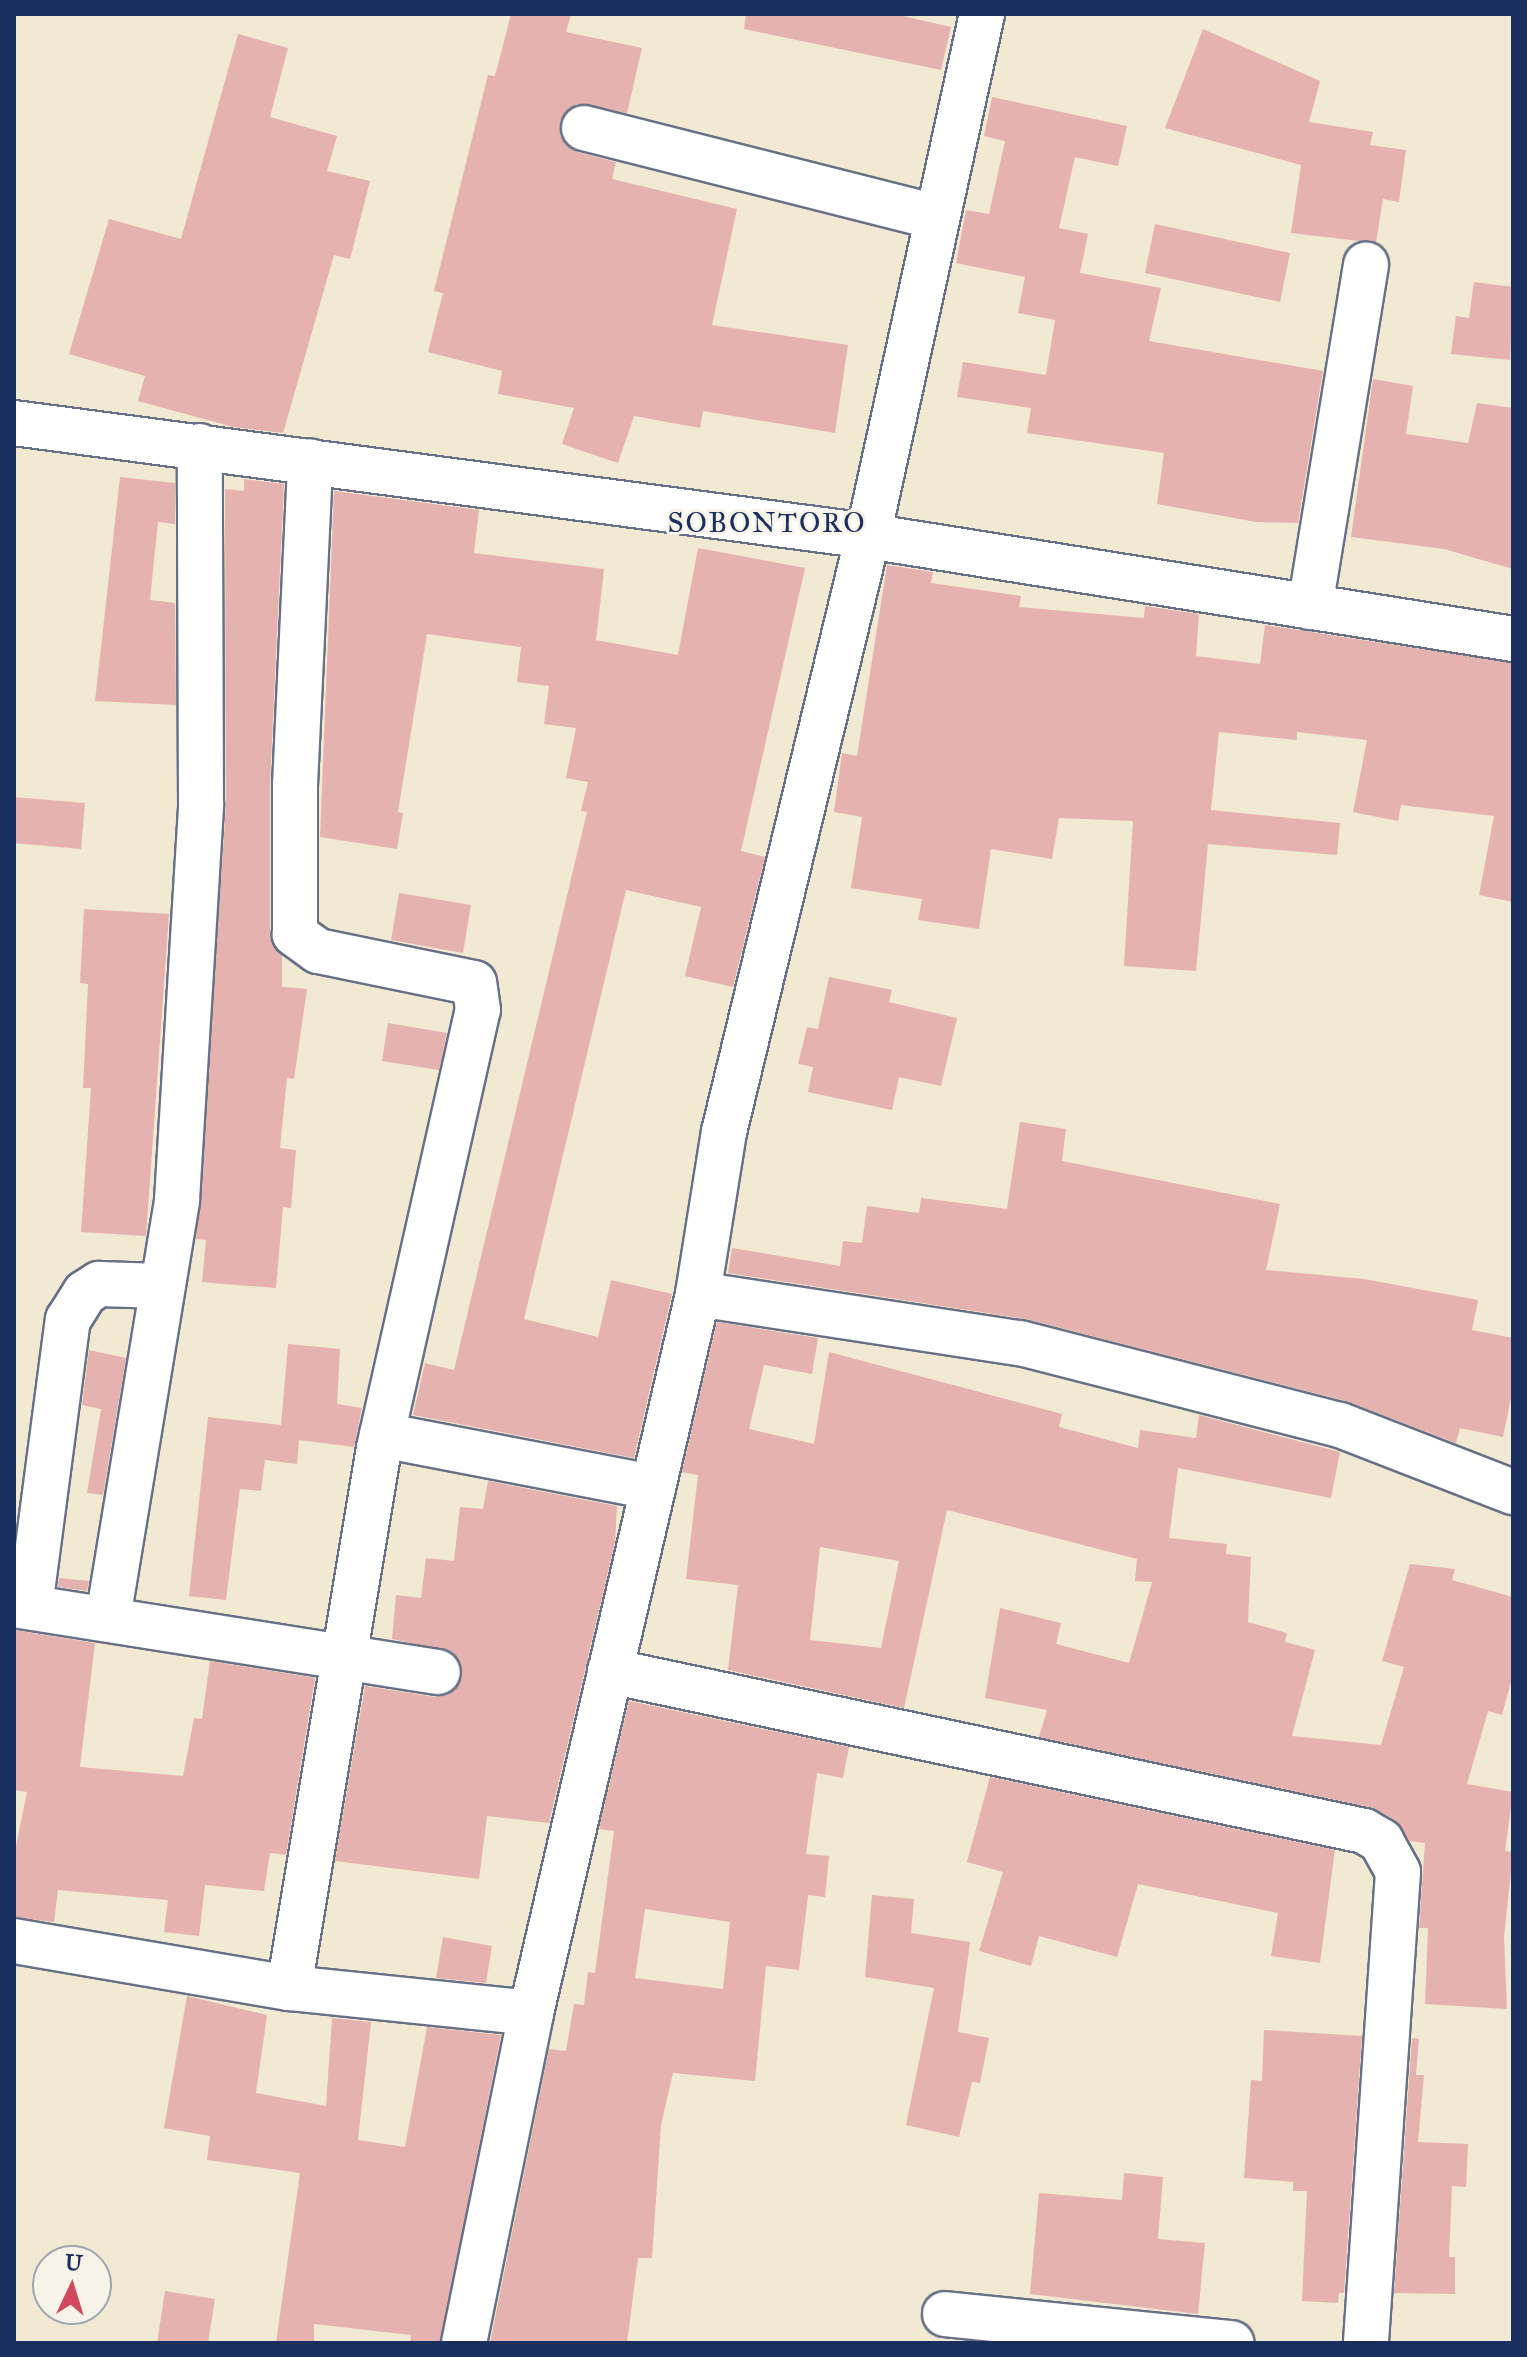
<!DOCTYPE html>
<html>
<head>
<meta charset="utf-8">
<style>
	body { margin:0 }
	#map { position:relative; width:1527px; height:2357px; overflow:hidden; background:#f1e9d2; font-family:"IM FELL Great Primer",serif }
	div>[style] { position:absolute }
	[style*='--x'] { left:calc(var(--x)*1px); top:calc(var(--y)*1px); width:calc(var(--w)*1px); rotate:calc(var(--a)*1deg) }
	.building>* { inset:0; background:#e6b2af }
	.roads { filter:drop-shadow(2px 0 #667087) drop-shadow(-2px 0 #667087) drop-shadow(0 2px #667087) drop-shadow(0 -2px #667087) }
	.minor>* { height:44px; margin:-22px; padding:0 22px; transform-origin:22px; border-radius:22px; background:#fff }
	.tertiary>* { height:44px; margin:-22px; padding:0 22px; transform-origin:22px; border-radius:22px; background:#fff }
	span { translate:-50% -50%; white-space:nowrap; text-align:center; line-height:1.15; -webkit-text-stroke:6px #f7f3e8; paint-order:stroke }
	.quarter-label { font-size:28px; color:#1b2f5e; letter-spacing:2px }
	.frame { position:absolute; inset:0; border:16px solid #1b2f5e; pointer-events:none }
	.north { position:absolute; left:32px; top:2245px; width:80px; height:80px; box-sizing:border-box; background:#f7f3e8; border:2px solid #9fa5b1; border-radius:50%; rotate:4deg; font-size:22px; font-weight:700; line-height:32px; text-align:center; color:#1b2f5e }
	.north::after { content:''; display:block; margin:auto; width:28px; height:36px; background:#d1495b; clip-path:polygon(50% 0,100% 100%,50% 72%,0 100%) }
</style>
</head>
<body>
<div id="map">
	<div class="building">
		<i style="clip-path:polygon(511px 14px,571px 14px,566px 32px,642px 48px,627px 113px,576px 104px,560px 121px,560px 136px,577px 152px,616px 162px,612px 179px,737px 209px,712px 325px,848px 345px,835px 433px,703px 411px,700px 428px,634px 416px,618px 463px,562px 444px,574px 408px,498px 394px,502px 371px,428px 352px,443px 293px,434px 291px,488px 75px,495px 76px)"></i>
		<i style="clip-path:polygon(746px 14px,894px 14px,951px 27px,941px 70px,744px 29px)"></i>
		<i style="clip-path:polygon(1203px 29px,1320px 81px,1309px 122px,1373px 132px,1370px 145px,1406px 150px,1399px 202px,1383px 199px,1376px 243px,1291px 233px,1301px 165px,1165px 128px)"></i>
		<i style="clip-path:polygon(238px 34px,288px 48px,270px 117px,337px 136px,327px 171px,370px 181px,350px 259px,334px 255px,283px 433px,233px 427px,138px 401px,145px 376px,69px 354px,109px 219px,181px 239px)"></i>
		<i style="clip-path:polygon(992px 97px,1127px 126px,1118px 166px,1075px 157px,1059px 228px,1088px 234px,1080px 273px,1161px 288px,1149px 341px,1323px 371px,1298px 523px,1256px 522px,1157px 504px,1164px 453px,1027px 433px,1031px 408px,957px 397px,963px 362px,1046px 375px,1055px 320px,1018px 313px,1025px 277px,956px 263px,966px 210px,989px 214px,1005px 141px,984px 136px)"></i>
		<i style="clip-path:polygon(1155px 224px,1290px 253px,1280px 302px,1145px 273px)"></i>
		<i style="clip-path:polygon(1474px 282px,1513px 287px,1510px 360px,1451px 354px,1456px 316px,1469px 318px)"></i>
		<i style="clip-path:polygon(1373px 379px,1413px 386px,1406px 434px,1468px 443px,1477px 403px,1513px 408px,1513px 569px,1444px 549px,1351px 537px)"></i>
		<i style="clip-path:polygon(120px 477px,175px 483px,175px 524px,158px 522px,150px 600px,175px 603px,176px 705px,95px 701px)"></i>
		<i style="clip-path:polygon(244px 479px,284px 484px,270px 784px,270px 934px,282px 955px,282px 987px,307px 989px,294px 1079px,287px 1078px,280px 1148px,296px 1150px,291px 1208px,283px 1207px,276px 1288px,202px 1282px,206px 1240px,196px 1239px,226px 806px,225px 489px,244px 491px)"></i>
		<i style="clip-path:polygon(334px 491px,479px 510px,474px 553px,604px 569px,596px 640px,678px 655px,698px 548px,805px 568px,741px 851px,765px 857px,733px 987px,685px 976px,701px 907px,626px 890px,524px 1319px,598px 1337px,611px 1280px,672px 1294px,634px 1458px,413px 1415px,425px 1363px,454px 1370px,587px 812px,581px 811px,588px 782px,566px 778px,576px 728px,544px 724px,549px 686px,517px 682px,521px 647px,427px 634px,398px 812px,403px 813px,397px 849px,320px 837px)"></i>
		<i style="clip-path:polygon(887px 565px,933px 572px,931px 583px,1021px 596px,1019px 607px,1144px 618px,1145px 606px,1199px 614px,1196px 656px,1260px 664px,1265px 625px,1513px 663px,1513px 902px,1479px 895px,1494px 816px,1401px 805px,1398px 821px,1353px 812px,1367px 740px,1297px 732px,1297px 740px,1219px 732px,1211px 810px,1340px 823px,1337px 855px,1208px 844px,1196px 971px,1124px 966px,1133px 821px,1059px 818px,1052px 859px,991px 849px,979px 929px,918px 920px,922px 899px,851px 888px,862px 817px,834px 812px,842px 753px,857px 756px)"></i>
		<i style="clip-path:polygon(14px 797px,85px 803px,81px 849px,14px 843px)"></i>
		<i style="clip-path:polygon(399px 893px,471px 905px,463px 953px,391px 940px)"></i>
		<i style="clip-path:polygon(84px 909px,169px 914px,146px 1236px,81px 1232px,91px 1088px,83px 1088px,88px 984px,80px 983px)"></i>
		<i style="clip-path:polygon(829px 977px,892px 990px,889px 1002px,957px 1018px,941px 1086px,899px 1077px,892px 1110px,808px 1092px,813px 1067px,798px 1064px,807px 1027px,818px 1029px)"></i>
		<i style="clip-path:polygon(388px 1023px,447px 1033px,439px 1070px,382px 1061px)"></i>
		<i style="clip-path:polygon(1020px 1122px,1066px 1129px,1062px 1161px,1280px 1204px,1266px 1270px,1364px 1279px,1478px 1300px,1472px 1330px,1513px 1338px,1513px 1388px,1503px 1437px,1460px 1428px,1456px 1443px,1346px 1401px,1026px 1319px,728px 1273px,732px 1248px,840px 1266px,843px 1241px,862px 1243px,867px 1206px,919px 1213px,921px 1198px,1007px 1209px)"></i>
		<i style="clip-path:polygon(evenodd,717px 1322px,818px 1338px,812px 1374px,764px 1365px,749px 1429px,814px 1444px,829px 1352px,1062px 1414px,1059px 1427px,1138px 1448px,1140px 1430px,1196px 1438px,1199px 1415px,1340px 1452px,1331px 1498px,1178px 1468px,1169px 1538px,1227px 1544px,1226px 1554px,1251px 1557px,1248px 1622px,1287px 1633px,1285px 1642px,1315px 1650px,1292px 1736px,1381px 1745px,1404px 1667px,1382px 1661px,1410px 1564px,1455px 1569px,1452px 1580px,1513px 1597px,1513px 1674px,1502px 1715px,1488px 1711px,1467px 1784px,1513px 1792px,1505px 1851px,1513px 1852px,1504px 1937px,1507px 2009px,1425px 2004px,1428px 1928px,1419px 1928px,1425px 1843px,1410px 1841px,1394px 1819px,1369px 1807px,1039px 1737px,1047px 1710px,985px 1698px,1000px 1608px,1061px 1623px,1056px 1644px,1129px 1663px,1152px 1582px,1135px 1581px,1137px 1559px,947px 1510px,904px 1708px,728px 1670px,738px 1585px,686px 1579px,698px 1475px,682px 1472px,717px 1322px,820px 1547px,899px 1561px,881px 1648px,810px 1640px,820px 1547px)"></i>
		<i style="clip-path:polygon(288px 1344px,340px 1349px,337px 1404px,362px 1408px,354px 1447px,299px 1440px,297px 1464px,265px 1460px,261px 1491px,240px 1489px,226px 1600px,189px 1596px,208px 1417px,281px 1425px)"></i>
		<i style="clip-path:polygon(89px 1350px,126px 1358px,103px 1495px,87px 1493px,101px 1409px,82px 1405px)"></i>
		<i style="clip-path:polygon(488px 1481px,617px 1506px,615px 1542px,549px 1823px,487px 1816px,479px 1879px,335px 1861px,365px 1686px,435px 1697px,448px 1695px,462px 1677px,453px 1652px,392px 1639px,396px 1595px,421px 1598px,426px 1558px,454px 1561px,460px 1507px,483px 1509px)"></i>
		<i style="clip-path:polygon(59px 1578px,89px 1581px,87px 1591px,58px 1587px)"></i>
		<i style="clip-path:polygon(14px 1630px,95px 1643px,80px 1767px,183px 1776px,194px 1718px,202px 1719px,210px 1661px,315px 1678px,286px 1855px,270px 1853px,264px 1891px,205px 1885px,199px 1936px,164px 1932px,168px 1900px,58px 1890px,54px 1922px,14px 1917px,14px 1856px,27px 1792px,14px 1790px)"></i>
		<i style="clip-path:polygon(evenodd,629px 1701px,849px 1747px,843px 1778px,817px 1773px,806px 1854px,829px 1856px,825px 1897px,808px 1895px,799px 1970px,766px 1966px,755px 2081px,673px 2073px,661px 2125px,652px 2258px,638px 2258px,627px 2343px,490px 2343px,549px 2049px,566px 2051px,574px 2004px,584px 2005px,588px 1972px,595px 1973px,614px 1831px,599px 1829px,629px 1701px,645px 1909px,730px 1922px,723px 1989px,635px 1978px,645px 1909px)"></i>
		<i style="clip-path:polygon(990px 1777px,1335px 1850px,1320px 1963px,1271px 1956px,1278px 1913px,1138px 1884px,1117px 1957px,1039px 1936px,1031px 1966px,979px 1951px,1003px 1872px,967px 1862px)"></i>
		<i style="clip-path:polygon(872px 1895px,914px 1899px,911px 1933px,970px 1942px,958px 2032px,989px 2038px,980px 2083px,972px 2082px,959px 2137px,906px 2125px,934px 1988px,865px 1977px)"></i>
		<i style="clip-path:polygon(443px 1937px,492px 1946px,486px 1983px,436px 1978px)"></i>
		<i style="clip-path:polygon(187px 1996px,267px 2015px,256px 2093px,326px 2106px,332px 2018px,371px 2022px,358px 2140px,405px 2147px,427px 2027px,501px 2035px,440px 2343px,410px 2343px,411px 2335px,314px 2324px,314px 2343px,276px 2343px,300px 2173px,207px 2160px,210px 2136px,164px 2128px)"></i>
		<i style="clip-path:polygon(1264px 2030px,1362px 2036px,1344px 2293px,1339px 2293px,1338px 2303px,1302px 2301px,1307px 2191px,1293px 2191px,1293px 2182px,1244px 2178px,1251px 2080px,1262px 2081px)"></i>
		<i style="clip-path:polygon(1412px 2038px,1419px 2039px,1416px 2075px,1424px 2075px,1418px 2142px,1468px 2144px,1466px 2187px,1452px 2186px,1449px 2257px,1455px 2257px,1455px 2294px,1394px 2293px)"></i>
		<i style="clip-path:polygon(1124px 2173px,1163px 2177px,1158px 2239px,1205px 2243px,1198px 2314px,1030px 2294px,1039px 2193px,1122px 2200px)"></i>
		<i style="clip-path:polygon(165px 2291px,215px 2299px,208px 2343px,157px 2343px)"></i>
	</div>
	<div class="roads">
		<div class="minor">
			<i style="--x:584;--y:128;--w:362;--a:14.2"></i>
			<i style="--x:1310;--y:607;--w:347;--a:-80.7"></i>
			<i style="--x:698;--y:1294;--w:326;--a:8.7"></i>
			<i style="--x:1020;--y:1343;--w:330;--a:14.4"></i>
			<i style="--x:1340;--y:1425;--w:186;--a:21.2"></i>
			<i style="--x:382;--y:1435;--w:276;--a:10.9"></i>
			<i style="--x:14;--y:1605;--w:429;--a:9"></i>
			<i style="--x:30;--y:1607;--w:290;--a:-82.5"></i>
			<i style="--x:68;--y:1320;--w:32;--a:-58"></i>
			<i style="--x:85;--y:1293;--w:17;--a:-33"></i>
			<i style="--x:99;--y:1284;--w:63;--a:1.8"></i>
			<i style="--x:108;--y:1618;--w:424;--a:-80.6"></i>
			<i style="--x:177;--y:1200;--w:397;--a:-86.5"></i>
			<i style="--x:201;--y:804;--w:358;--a:-90.2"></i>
			<i style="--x:610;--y:1671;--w:771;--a:11.98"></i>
			<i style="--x:1364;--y:1831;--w:20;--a:30"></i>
			<i style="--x:1381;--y:1841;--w:35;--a:61"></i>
			<i style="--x:1398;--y:1872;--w:472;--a:93.9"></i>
			<i style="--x:14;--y:1941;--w:279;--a:9.7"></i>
			<i style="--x:289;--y:1988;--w:243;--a:5.9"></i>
			<i style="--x:289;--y:1988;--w:547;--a:-80.54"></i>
			<i style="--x:379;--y:1448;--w:449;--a:-77.3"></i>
			<i style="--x:478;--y:1010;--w:27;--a:-98"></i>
			<i style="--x:474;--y:983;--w:159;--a:-168.4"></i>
			<i style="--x:318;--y:951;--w:29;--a:-144"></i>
			<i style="--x:295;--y:934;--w:149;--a:-90"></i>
			<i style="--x:295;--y:785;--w:324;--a:-87.3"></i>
			<i style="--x:945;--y:2314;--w:288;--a:5.8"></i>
		</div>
		<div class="tertiary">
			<i style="--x:14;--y:423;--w:861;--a:7.54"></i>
			<i style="--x:868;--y:536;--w:653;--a:9.07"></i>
			<i style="--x:464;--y:2343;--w:337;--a:-78.5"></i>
			<i style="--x:531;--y:2013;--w:738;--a:-76.92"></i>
			<i style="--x:698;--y:1294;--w:164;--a:-80.9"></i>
			<i style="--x:724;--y:1132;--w:613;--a:-76.42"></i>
			<i style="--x:868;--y:536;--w:534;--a:-77.68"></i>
		</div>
	</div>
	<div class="quarter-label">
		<span style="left:767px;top:523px">SOBONTORO</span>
	</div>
	<div class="frame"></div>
	<div class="north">U</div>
</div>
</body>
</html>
